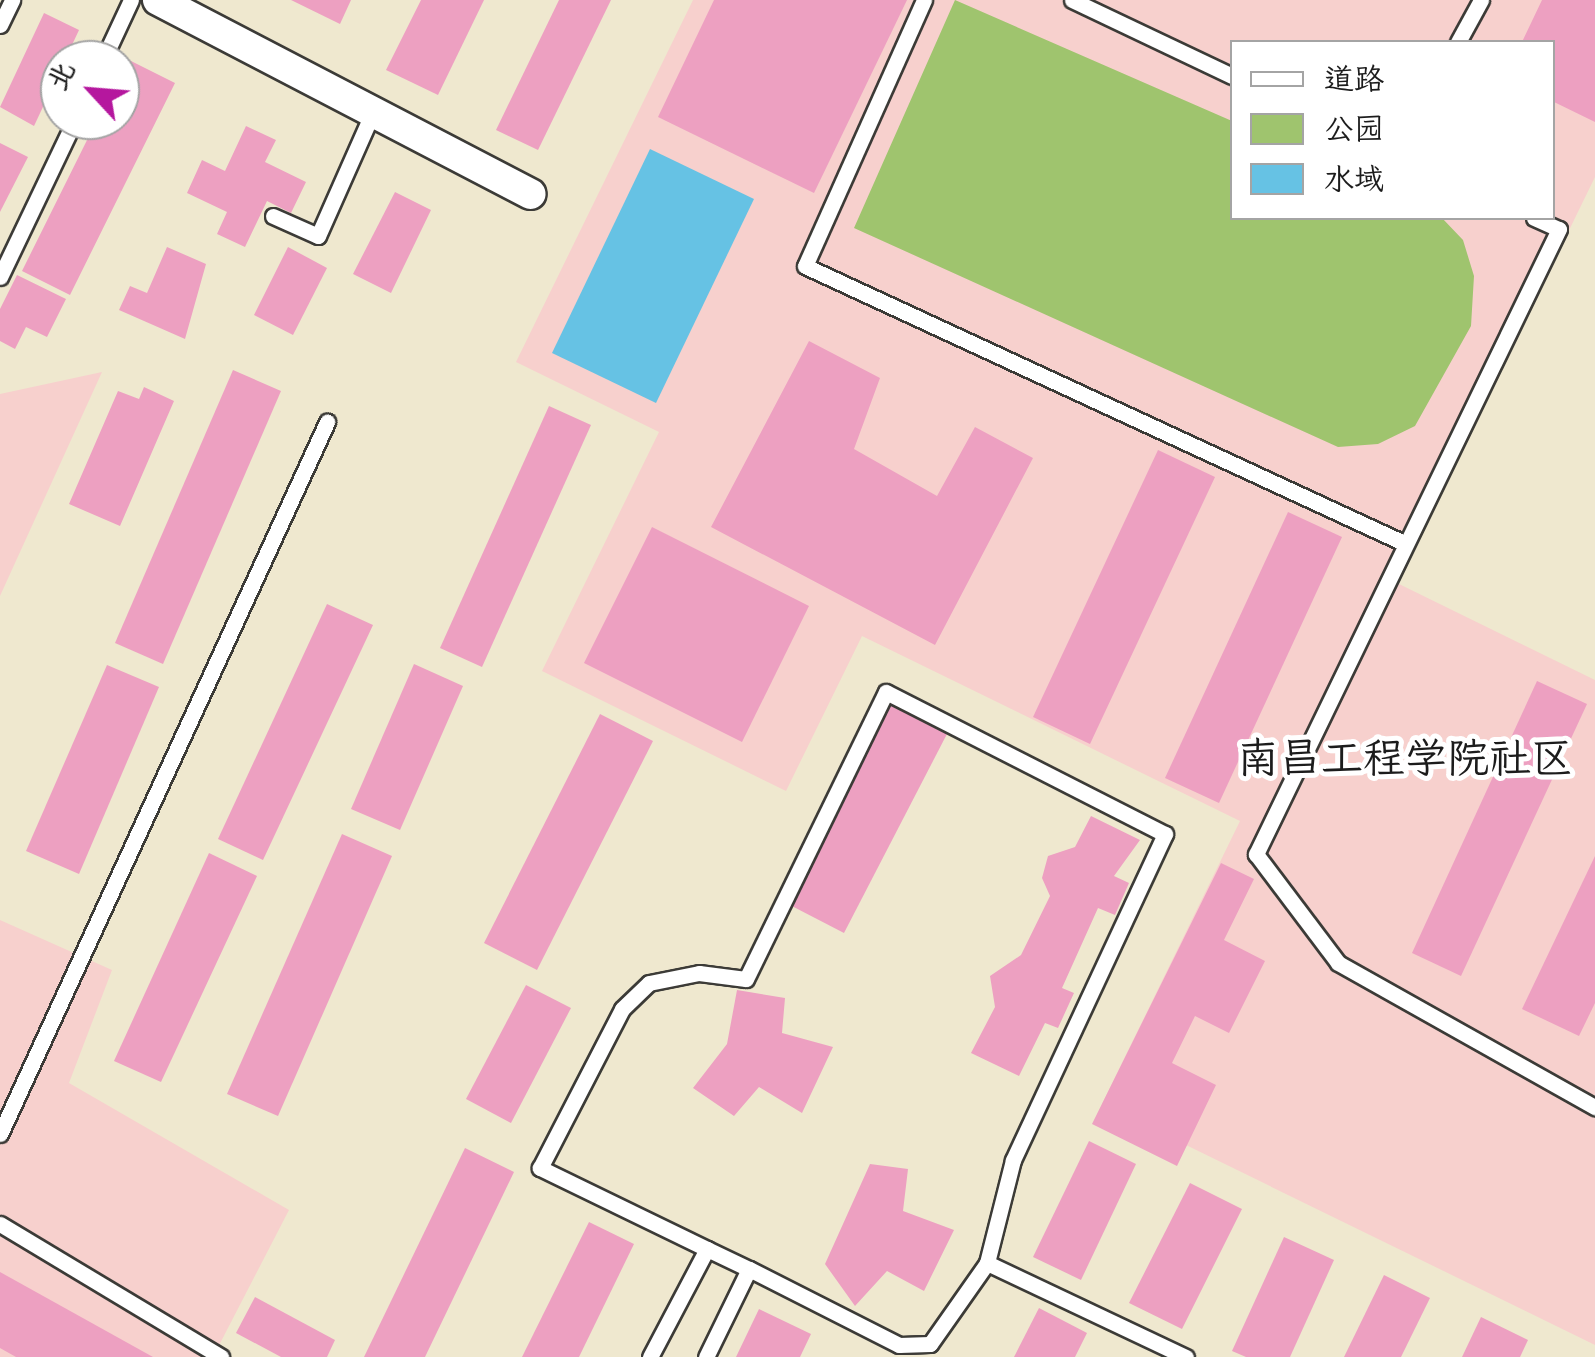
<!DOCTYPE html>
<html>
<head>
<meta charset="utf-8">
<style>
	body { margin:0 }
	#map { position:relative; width:1595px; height:1357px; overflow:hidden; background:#efe8cf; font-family:"Gochi Hand","LXGW WenKai TC",sans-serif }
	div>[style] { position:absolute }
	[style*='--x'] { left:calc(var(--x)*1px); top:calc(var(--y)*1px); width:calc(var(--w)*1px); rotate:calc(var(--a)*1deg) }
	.built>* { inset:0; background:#f7d0cd }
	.green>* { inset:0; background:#9fc46e }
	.water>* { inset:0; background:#66c2e4 }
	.building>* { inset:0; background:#eda0c1 }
	.roads { filter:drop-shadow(2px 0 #3c3b37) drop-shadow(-2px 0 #3c3b37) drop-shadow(0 2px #3c3b37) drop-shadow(0 -2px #3c3b37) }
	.service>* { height:15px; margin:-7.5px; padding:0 7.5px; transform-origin:7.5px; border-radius:7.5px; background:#fff }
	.minor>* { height:30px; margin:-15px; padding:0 15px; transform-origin:15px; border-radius:15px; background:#fff }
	span { translate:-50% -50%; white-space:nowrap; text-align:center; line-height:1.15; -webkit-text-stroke:10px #fff; paint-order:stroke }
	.quarter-label { font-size:42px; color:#1c1c1c }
	.legend { position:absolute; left:1230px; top:40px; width:325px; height:180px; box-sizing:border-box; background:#fff; border:2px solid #a4a4a4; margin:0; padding:12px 18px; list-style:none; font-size:30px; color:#1c1c1c }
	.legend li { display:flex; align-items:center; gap:20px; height:50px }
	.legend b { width:50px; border:2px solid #a4a4a4 }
	.north { position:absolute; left:40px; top:40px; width:100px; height:100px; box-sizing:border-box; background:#fff; border:2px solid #a4a4a4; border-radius:50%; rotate:296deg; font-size:28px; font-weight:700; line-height:40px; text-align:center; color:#1c1c1c }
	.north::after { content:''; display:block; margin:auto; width:35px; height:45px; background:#b5179e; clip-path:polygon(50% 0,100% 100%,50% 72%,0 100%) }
</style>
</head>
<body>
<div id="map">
	<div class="built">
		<i style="clip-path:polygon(evenodd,693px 0,1595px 0,1595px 177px,1397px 583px,1595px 680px,1595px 1345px,1102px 1104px,1240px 821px,862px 636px,786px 791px,542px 671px,659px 432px,516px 362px,693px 0,1232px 42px,1552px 42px,1552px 218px,1232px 218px,1232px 42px)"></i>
		<i style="clip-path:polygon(102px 372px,0 596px,0 394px)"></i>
		<i style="clip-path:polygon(0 920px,112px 970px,69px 1083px,289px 1210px,213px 1357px,0 1357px)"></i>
	</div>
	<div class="green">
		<i style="clip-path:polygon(955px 0,1232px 121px,1232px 218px,1442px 218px,1463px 240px,1474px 276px,1471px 326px,1415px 426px,1378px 444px,1338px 447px,854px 228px)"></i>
	</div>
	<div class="water">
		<i style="clip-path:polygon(650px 149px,754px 199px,656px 403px,552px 353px)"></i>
	</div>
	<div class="building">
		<i style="clip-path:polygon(291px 0,351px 0,340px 24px)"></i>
		<i style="clip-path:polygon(421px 0,484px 0,438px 95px,386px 70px)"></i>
		<i style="clip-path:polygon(559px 0,611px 0,538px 150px,496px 130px)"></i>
		<i style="clip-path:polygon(714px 0,907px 0,814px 193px,658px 117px)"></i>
		<i style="clip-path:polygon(1542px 0,1595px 0,1595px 122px,1552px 101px,1552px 42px,1522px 42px)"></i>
		<i style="clip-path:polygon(44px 13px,79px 30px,34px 126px,0 107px)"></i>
		<i style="clip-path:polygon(127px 59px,175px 83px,70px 295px,22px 271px,97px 120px,120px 120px)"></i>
		<i style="clip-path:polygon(246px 126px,276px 140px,265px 162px,306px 182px,291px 213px,267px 201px,245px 247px,217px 234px,227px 212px,187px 193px,202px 160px,225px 171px)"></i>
		<i style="clip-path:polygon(0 143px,28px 157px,0 212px)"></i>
		<i style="clip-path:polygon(395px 192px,431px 210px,391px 293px,353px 274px)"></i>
		<i style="clip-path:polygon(167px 247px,206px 264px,185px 339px,119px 310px,130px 286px,147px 293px)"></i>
		<i style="clip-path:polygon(288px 247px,327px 268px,293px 335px,254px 315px)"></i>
		<i style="clip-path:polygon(17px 275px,66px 299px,47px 337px,26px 327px,15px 349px,0 341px,0 309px)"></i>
		<i style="clip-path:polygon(809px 341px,880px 378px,854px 449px,937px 496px,975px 427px,1033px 458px,935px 645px,711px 527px)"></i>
		<i style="clip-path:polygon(233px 370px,281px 391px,163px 664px,115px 643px)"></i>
		<i style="clip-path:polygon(144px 387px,174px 401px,120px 526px,69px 504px,118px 391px,139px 399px)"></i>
		<i style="clip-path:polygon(549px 406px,591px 425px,482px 667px,440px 648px)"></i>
		<i style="clip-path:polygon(1158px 450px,1215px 477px,1090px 744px,1033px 717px)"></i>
		<i style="clip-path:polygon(1288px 512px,1342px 537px,1219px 803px,1165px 778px)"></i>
		<i style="clip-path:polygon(652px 527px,809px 606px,742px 742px,584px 663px)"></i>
		<i style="clip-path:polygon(327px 604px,373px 625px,263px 860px,218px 839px)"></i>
		<i style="clip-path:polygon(414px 664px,463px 686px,400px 830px,351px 809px)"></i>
		<i style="clip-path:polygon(107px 665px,159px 687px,79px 874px,26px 851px)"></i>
		<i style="clip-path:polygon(1537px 681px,1587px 704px,1461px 976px,1412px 953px)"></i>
		<i style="clip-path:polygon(890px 702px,948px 732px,844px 933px,786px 903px)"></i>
		<i style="clip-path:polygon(600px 714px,653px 741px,537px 970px,484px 943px)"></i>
		<i style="clip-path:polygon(1091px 816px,1140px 840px,1114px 876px,1129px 883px,1115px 915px,1098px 908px,1062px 988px,1074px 993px,1058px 1028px,1045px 1023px,1019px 1076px,971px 1053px,995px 1007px,990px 976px,1021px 955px,1050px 896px,1042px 878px,1048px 856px,1075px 847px)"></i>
		<i style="clip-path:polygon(342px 834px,392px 856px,278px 1116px,227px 1094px)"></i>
		<i style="clip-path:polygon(209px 853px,257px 876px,161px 1082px,114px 1061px)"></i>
		<i style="clip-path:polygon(1595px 856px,1595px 1003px,1579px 1036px,1522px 1009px)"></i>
		<i style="clip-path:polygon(1221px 863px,1254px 879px,1224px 940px,1265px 961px,1229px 1033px,1195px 1016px,1172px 1063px,1216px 1085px,1177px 1166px,1092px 1124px)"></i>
		<i style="clip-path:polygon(526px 985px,571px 1008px,511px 1123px,466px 1099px)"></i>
		<i style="clip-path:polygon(737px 990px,785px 998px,782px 1033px,833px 1047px,802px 1113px,759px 1087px,734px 1116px,693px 1088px,727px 1044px)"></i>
		<i style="clip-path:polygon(1089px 1141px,1136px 1164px,1081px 1280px,1033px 1257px)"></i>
		<i style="clip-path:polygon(465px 1148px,514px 1172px,425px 1357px,364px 1357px)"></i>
		<i style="clip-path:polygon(870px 1164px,908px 1169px,903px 1211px,954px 1230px,924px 1291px,887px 1271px,855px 1306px,825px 1264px)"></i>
		<i style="clip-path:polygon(1190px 1183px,1242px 1209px,1182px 1329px,1129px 1303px)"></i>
		<i style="clip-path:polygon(589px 1222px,634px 1244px,579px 1357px,522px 1357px)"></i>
		<i style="clip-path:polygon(1284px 1237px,1334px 1260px,1290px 1357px,1246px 1357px,1232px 1351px)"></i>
		<i style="clip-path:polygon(0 1272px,153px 1357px,16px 1357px,0 1348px)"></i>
		<i style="clip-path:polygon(1384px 1275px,1430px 1298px,1401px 1357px,1344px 1357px)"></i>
		<i style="clip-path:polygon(255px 1297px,335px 1340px,327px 1357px,281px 1357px,236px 1333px)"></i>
		<i style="clip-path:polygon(1039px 1308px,1087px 1333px,1075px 1357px,1014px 1357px)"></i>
		<i style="clip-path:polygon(759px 1309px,811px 1334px,800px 1357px,736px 1357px)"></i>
		<i style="clip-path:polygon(1481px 1317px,1528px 1340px,1520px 1357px,1462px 1357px)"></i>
	</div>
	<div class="roads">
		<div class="service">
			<i style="--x:924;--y:0;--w:291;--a:114.1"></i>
			<i style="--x:805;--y:266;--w:662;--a:24.82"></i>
			<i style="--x:1072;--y:0;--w:177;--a:25.4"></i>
			<i style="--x:0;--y:25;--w:28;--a:-64"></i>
			<i style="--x:1458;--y:42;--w:48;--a:-61.3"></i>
			<i style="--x:103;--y:60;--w:66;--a:-65"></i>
			<i style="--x:273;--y:216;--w:49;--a:24"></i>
			<i style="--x:318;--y:236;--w:136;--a:-66.1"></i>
			<i style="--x:1534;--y:218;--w:27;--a:24"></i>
			<i style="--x:1559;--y:229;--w:695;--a:115.86"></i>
			<i style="--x:1256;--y:854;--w:136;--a:53"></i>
			<i style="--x:1338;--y:963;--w:295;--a:29.3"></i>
			<i style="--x:0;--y:277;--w:174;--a:-64.5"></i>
			<i style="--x:0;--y:1134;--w:784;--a:-65.33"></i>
			<i style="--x:0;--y:1224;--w:258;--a:31"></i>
			<i style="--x:707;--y:1249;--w:47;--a:25.5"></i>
			<i style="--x:987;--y:1263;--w:220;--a:25.3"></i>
			<i style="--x:650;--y:1357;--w:122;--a:-62.2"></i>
			<i style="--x:707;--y:1249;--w:186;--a:-154.1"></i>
			<i style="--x:540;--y:1168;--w:179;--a:-62.7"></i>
			<i style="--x:622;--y:1009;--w:37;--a:-44"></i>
			<i style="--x:649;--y:983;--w:51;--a:-11.3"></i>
			<i style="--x:699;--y:973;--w:47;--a:7.3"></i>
			<i style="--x:746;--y:979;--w:319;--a:-64"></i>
			<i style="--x:886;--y:692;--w:313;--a:27"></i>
			<i style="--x:1165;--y:834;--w:360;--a:115"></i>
			<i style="--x:1013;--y:1160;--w:106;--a:104.2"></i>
			<i style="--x:987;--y:1263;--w:99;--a:125.1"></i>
			<i style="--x:930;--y:1344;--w:31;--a:178"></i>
			<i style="--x:899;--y:1345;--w:168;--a:-153.1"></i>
			<i style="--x:749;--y:1269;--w:98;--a:116"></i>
		</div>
		<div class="minor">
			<i style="--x:158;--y:0;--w:420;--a:27.5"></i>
		</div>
	</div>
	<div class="quarter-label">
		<span style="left:1405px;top:765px">南昌工程学院社区</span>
	</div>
	<ul class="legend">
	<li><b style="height:12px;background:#fff"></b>道路</li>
	<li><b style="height:28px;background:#9fc46e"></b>公园</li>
	<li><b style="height:28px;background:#66c2e4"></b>水域</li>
	</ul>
	<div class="north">北</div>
</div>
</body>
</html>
